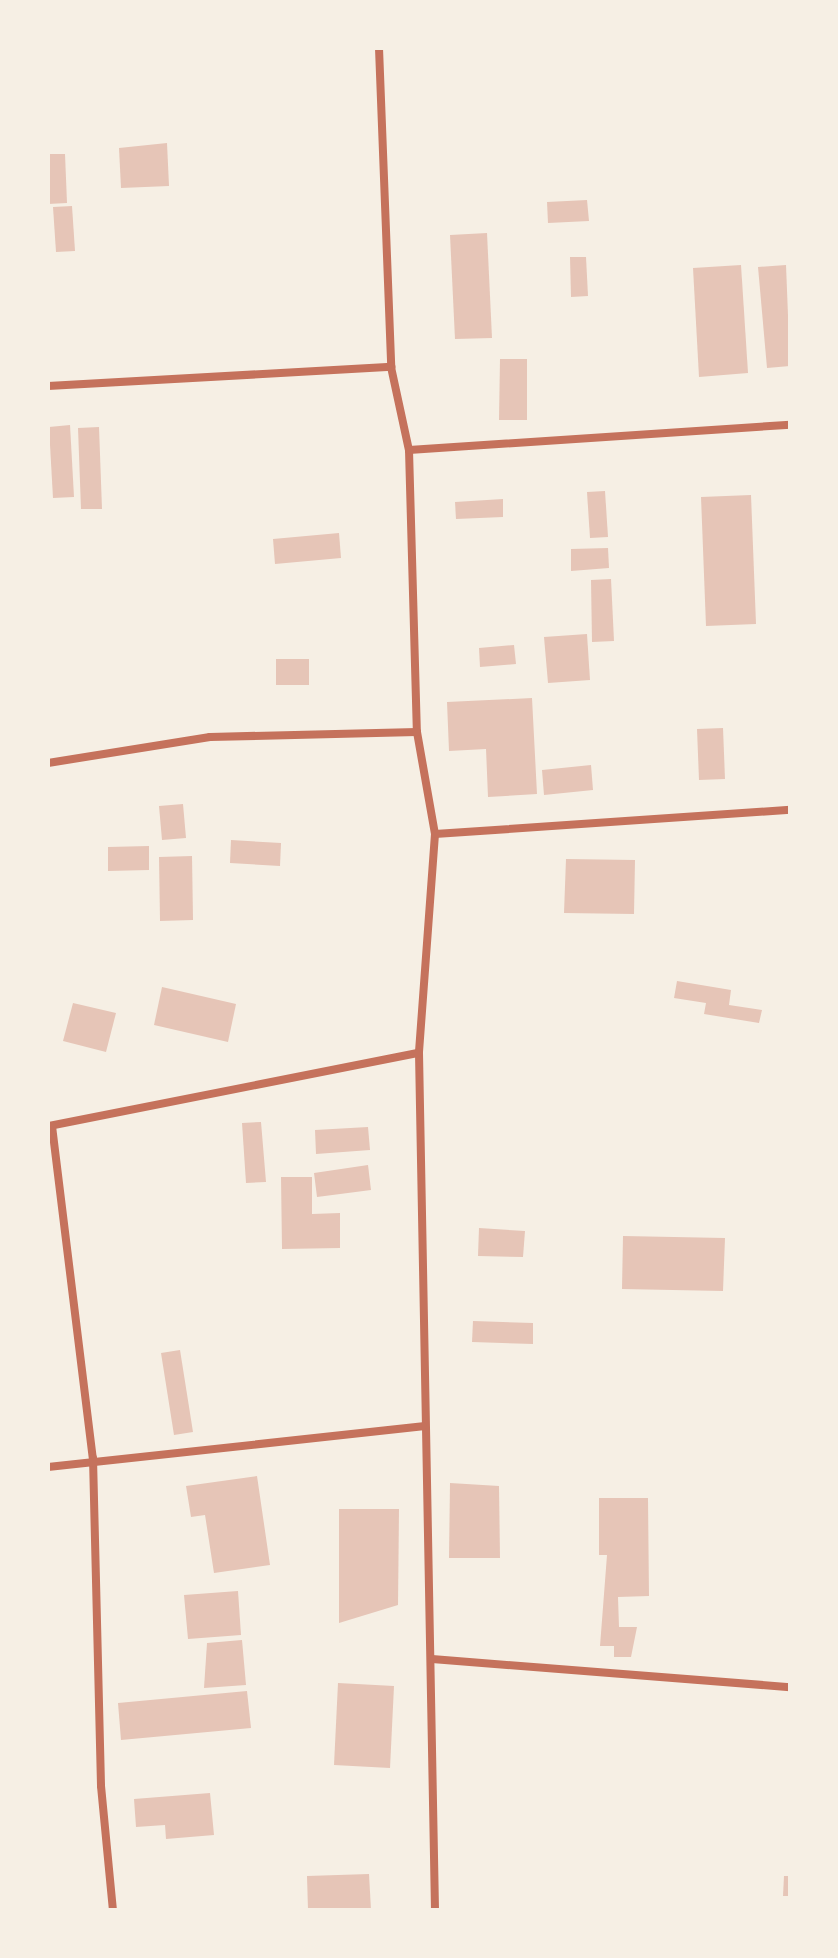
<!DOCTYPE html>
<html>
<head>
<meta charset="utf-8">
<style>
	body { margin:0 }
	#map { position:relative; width:838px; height:1958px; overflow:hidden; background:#f6efe4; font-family:Barlow,sans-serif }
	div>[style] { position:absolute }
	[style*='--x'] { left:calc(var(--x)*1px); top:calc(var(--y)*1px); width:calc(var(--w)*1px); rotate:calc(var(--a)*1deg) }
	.building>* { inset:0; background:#e6c5b7 }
	.minor>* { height:8px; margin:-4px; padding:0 4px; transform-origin:4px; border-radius:4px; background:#c5725c }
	span { translate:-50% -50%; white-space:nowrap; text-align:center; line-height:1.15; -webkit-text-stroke:7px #f6efe4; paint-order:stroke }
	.frame { position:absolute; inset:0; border:50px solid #f6efe4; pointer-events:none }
</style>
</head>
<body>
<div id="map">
	<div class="building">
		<i style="clip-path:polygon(167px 143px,169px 186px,121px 188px,119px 148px)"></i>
		<i style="clip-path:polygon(48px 154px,65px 154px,67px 203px,48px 204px)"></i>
		<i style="clip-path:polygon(587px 200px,589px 221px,548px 223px,547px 202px)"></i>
		<i style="clip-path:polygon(72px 206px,75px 251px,56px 252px,53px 207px)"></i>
		<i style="clip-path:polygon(487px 233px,492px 338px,455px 339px,450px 235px)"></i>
		<i style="clip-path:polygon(570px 257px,586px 257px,588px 296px,571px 297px)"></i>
		<i style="clip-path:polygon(741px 265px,748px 373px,699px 377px,693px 268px)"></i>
		<i style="clip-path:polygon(786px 265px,790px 366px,767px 368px,758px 267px)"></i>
		<i style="clip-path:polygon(500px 359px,527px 359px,527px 420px,499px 420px)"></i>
		<i style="clip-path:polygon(70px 425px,74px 497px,53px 498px,49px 427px)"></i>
		<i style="clip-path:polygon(99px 427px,102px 509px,81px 509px,78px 428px)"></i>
		<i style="clip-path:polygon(605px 491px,608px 537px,590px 538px,587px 492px)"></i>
		<i style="clip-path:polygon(751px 495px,756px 624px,706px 626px,701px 497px)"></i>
		<i style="clip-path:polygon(503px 499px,503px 517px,456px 519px,455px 502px)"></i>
		<i style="clip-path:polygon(339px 533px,341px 558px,275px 564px,273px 539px)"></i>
		<i style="clip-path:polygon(608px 548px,609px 568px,571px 571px,571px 549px)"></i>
		<i style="clip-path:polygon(611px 579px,614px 641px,592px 642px,591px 580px)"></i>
		<i style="clip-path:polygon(587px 634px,590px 680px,548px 683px,544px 637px)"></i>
		<i style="clip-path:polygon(514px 645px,516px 664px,480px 667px,479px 648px)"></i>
		<i style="clip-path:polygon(276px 659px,309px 659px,309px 685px,276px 685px)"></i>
		<i style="clip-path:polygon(532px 698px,537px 794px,488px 797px,486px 749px,449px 751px,447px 702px)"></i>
		<i style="clip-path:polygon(723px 728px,725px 779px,699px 780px,697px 729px)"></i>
		<i style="clip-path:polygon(591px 765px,593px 790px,544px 795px,542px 770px)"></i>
		<i style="clip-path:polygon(183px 804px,186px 838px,162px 840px,159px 806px)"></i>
		<i style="clip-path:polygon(231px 840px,281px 843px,280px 866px,230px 863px)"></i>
		<i style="clip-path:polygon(149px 846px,149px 870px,108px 871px,108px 847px)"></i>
		<i style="clip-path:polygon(192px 856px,193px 920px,160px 921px,159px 857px)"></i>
		<i style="clip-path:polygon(566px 859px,635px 860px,634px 914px,564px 913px)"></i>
		<i style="clip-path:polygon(677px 981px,731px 990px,729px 1005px,762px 1010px,759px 1023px,704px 1014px,706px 1003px,674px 998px)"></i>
		<i style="clip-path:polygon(162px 987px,236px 1004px,228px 1042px,154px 1025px)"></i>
		<i style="clip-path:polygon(73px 1003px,116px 1013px,106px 1052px,63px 1041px)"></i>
		<i style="clip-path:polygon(261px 1122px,266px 1182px,246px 1183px,242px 1123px)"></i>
		<i style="clip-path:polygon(368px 1127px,370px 1150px,316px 1154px,315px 1130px)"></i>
		<i style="clip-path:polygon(368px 1165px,371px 1190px,317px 1197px,314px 1173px)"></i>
		<i style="clip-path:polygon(281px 1177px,312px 1177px,312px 1214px,340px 1213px,340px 1248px,282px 1249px)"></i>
		<i style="clip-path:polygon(479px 1228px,525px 1231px,523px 1257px,478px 1256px)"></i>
		<i style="clip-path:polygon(623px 1236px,725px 1238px,723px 1291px,622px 1289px)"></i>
		<i style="clip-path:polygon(473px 1321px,533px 1323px,533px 1344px,472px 1342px)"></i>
		<i style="clip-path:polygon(180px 1350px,193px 1432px,174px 1435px,161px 1353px)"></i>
		<i style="clip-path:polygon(257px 1476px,270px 1565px,214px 1573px,205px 1515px,191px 1517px,186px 1486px)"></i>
		<i style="clip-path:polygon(450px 1483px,499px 1486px,500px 1558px,449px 1558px)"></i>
		<i style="clip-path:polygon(599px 1498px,648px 1498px,649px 1596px,618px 1597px,619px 1627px,637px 1627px,631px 1657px,614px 1657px,614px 1646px,600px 1646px,607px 1555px,599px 1555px)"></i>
		<i style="clip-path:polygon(339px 1509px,399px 1509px,398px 1605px,339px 1623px)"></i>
		<i style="clip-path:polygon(238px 1591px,241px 1635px,188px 1639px,184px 1595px)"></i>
		<i style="clip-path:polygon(242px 1640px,246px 1685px,204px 1688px,207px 1643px)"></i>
		<i style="clip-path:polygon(338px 1683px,394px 1686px,390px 1768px,334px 1765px)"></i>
		<i style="clip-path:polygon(247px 1691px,251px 1728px,121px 1740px,118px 1703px)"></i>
		<i style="clip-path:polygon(210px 1793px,214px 1835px,166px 1839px,165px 1825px,136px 1827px,134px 1799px)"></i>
		<i style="clip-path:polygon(369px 1874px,371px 1910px,308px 1910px,307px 1876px)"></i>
		<i style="clip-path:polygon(784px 1876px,790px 1876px,790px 1896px,783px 1896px)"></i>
	</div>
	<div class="minor">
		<i style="--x:379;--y:48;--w:319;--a:87.8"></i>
		<i style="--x:391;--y:367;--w:85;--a:77.8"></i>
		<i style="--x:409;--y:450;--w:282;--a:88.4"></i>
		<i style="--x:417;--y:732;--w:104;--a:80"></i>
		<i style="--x:435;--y:834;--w:220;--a:94.2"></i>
		<i style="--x:419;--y:1053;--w:857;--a:88.93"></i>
		<i style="--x:48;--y:386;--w:344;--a:-3.2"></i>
		<i style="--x:409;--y:450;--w:382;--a:-3.8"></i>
		<i style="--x:48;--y:763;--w:164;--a:-9.1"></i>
		<i style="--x:210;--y:737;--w:207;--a:-1.4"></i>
		<i style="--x:435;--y:834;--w:356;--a:-3.9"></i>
		<i style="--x:49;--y:1126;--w:377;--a:-11.2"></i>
		<i style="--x:52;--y:1126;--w:335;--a:83"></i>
		<i style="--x:93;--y:1458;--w:328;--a:88.6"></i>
		<i style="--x:101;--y:1786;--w:125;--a:84.5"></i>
		<i style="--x:48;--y:1467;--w:377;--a:-6.2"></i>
		<i style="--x:432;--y:1659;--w:359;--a:4.5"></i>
	</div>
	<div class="frame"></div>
</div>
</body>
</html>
